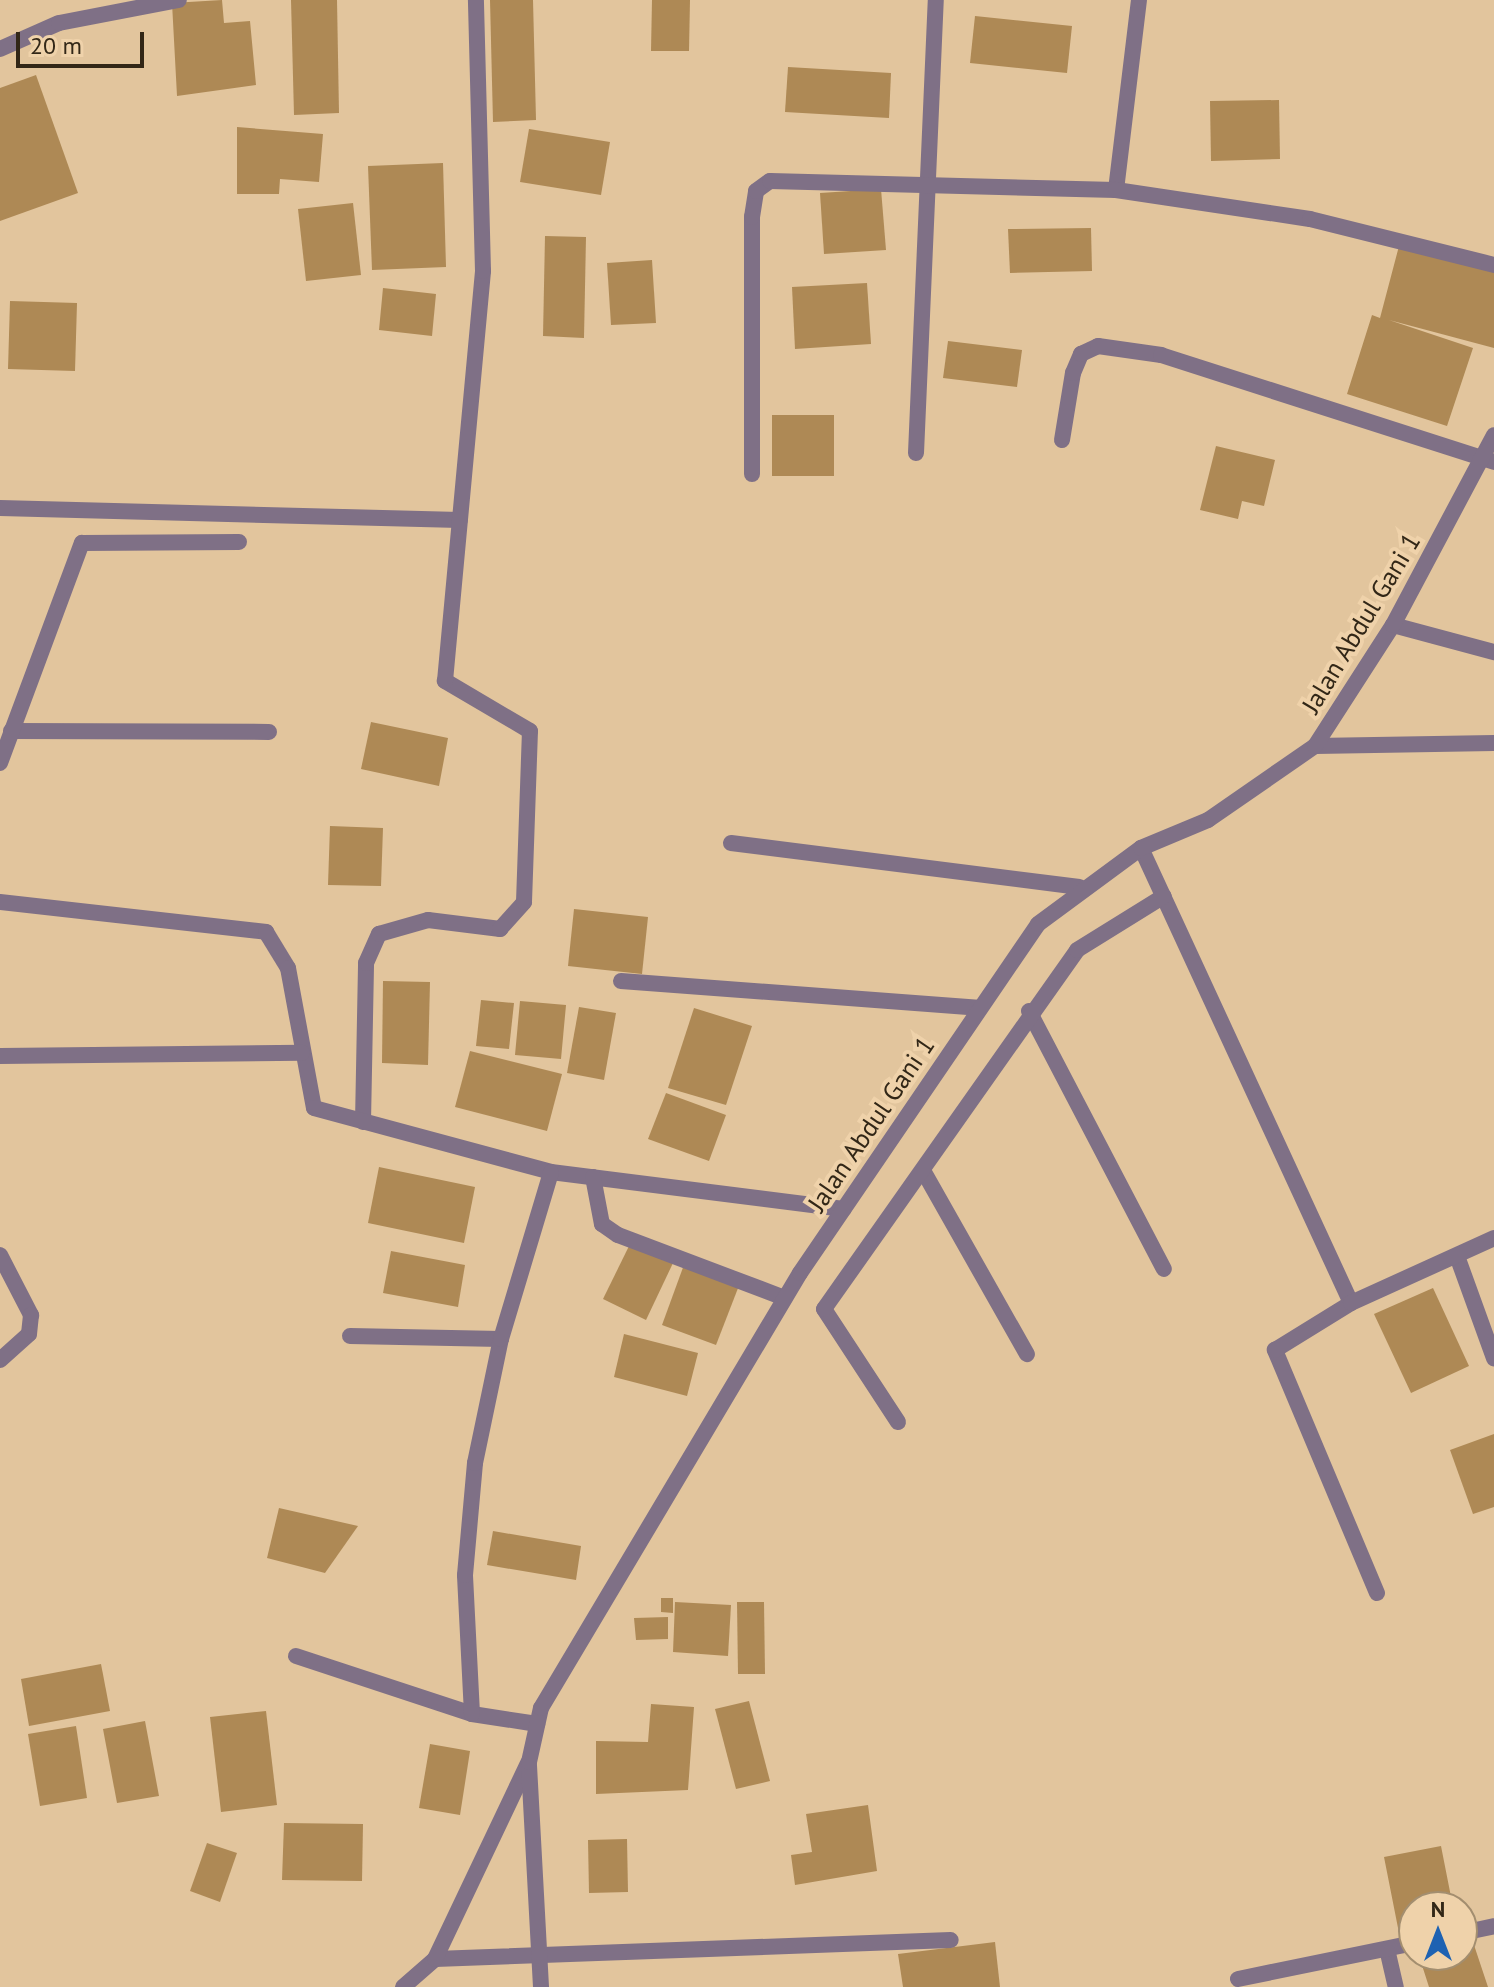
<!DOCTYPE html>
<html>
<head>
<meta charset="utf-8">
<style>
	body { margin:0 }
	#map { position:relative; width:1494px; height:1987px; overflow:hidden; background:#e2c59d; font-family:"PT Sans",sans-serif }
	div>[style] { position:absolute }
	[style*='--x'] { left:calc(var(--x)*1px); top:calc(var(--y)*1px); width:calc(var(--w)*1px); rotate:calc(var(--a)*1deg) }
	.building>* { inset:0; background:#ae8955 }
	.service>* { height:16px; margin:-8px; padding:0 8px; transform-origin:8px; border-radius:8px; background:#7f7086 }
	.minor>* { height:16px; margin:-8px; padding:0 8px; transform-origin:8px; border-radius:8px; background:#7f7086 }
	span { translate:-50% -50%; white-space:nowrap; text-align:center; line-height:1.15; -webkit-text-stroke:8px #efd2aa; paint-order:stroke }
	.street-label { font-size:26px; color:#322717 }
	.north { position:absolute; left:1398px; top:1891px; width:80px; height:80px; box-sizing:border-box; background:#efd2aa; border:2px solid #a38e6f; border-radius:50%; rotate:0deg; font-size:22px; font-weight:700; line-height:32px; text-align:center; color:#322717 }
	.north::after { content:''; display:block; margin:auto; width:28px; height:36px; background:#1e62b2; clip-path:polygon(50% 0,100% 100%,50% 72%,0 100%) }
	.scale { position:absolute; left:16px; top:32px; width:128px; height:36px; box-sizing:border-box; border:4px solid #322717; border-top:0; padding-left:10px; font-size:24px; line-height:28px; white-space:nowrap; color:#322717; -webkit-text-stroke:6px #efd2aa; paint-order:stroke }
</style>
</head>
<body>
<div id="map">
	<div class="building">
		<i style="clip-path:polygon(222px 0,224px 23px,250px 21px,256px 85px,177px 96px,172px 3px)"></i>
		<i style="clip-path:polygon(291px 0,337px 0,339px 113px,294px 115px)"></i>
		<i style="clip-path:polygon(490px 0,533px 0,536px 120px,493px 122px)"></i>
		<i style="clip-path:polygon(652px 0,690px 0,689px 51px,651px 51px)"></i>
		<i style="clip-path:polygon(975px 16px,1072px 26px,1067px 73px,970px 63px)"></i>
		<i style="clip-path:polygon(788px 67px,891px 73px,889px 118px,785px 112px)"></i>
		<i style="clip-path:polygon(36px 75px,78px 193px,0 221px,0 88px)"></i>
		<i style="clip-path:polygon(1279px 100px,1280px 159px,1211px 161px,1210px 101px)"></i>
		<i style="clip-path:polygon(237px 127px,323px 134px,319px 182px,280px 179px,279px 194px,237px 194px)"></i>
		<i style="clip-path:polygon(529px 129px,610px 142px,601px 195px,520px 182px)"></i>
		<i style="clip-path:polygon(443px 163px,446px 267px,372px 270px,368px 166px)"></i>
		<i style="clip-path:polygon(881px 189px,886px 250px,824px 254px,820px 193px)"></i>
		<i style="clip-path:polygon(353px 203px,361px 275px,306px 281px,298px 209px)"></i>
		<i style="clip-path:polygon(1091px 228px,1092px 271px,1010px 273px,1008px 229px)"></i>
		<i style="clip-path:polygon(545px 236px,586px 237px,584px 338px,543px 336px)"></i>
		<i style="clip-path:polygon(1399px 246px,1494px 271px,1494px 348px,1389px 320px,1473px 348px,1447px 426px,1347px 394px,1372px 315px,1380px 318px)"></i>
		<i style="clip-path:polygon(652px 260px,656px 323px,611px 325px,607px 263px)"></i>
		<i style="clip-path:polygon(867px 283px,871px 344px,795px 349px,792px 287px)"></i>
		<i style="clip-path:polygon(383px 288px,436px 294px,432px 336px,379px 330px)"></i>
		<i style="clip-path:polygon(10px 301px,77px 303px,75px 371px,8px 369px)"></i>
		<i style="clip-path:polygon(948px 341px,1022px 350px,1017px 387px,943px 378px)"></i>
		<i style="clip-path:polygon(772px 415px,834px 415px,834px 476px,772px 476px)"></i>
		<i style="clip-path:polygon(1216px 446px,1275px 460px,1264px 506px,1242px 501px,1238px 519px,1200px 510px)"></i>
		<i style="clip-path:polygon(371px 722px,448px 738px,439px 786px,361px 769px)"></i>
		<i style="clip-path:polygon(330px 826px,383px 828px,381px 886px,328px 885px)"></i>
		<i style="clip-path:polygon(574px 909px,648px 917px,642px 974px,568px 966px)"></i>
		<i style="clip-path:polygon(383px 981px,430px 982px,428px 1065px,382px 1063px)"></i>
		<i style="clip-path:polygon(481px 1000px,514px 1003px,509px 1049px,476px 1046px)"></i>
		<i style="clip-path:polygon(520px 1001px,566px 1005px,561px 1059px,515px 1055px)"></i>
		<i style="clip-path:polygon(579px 1007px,616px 1013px,604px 1080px,567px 1073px)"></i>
		<i style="clip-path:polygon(694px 1008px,752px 1026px,726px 1105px,668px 1088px)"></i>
		<i style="clip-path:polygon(470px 1051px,562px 1074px,547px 1131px,455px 1107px)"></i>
		<i style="clip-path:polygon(666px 1093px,726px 1115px,709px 1161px,648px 1139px)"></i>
		<i style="clip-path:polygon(379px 1167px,475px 1187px,464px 1243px,368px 1223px)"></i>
		<i style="clip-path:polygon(631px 1242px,673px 1263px,646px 1320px,603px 1299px)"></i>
		<i style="clip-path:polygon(391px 1251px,465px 1265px,458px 1307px,383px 1293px)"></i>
		<i style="clip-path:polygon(685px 1262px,740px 1283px,716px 1345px,662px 1325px)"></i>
		<i style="clip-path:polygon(1433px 1288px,1469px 1366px,1411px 1393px,1374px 1314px)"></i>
		<i style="clip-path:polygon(624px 1334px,698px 1353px,687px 1396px,614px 1377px)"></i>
		<i style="clip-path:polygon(1494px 1434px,1494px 1507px,1473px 1514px,1450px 1450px)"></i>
		<i style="clip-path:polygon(279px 1508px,358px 1526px,325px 1573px,267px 1558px)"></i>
		<i style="clip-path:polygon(493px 1531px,581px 1546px,576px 1580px,487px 1565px)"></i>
		<i style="clip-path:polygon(661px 1598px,673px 1598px,673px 1613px,661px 1612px)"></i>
		<i style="clip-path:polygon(675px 1602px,731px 1605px,728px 1656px,673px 1652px)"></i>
		<i style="clip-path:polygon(737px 1602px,764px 1602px,765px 1674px,738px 1674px)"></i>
		<i style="clip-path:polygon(668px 1617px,668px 1639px,636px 1640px,634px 1618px)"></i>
		<i style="clip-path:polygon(101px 1664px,110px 1711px,29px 1726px,21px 1679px)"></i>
		<i style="clip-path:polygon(749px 1701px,770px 1781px,736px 1789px,715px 1709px)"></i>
		<i style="clip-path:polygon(651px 1704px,694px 1707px,688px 1790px,596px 1794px,596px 1741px,648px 1742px)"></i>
		<i style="clip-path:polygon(266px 1711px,277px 1805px,221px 1812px,210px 1717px)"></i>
		<i style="clip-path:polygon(145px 1721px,159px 1796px,117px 1803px,103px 1729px)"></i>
		<i style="clip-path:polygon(76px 1726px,87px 1798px,40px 1806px,28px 1734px)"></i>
		<i style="clip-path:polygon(430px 1744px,470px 1751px,460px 1815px,419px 1808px)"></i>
		<i style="clip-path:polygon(868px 1805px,877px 1871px,795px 1885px,791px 1855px,812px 1852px,806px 1814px)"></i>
		<i style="clip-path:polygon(284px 1823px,363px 1824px,362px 1881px,282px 1880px)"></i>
		<i style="clip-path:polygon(627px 1839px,628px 1892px,589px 1893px,588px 1840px)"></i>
		<i style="clip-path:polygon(207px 1843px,237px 1853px,220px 1902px,190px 1891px)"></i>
		<i style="clip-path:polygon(1441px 1846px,1453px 1907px,1414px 1907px,1414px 1930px,1399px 1933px,1384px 1857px)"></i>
		<i style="clip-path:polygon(995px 1942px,1000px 1987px,903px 1987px,898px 1954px)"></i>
		<i style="clip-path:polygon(1473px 1942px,1488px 1987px,1429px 1987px,1420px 1959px,1462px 1955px,1462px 1945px)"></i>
	</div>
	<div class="service">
		<i style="--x:731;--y:843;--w:351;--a:7.2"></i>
		<i style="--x:363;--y:1122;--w:159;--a:-88.9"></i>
		<i style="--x:366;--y:963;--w:32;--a:-66"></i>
		<i style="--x:379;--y:934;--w:51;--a:-15.9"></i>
		<i style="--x:428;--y:920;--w:73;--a:7.1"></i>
		<i style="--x:500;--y:929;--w:36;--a:-48"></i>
		<i style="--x:524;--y:902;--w:171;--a:-88"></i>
		<i style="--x:530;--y:731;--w:99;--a:-149.5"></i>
	</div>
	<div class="minor">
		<i style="--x:0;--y:49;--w:64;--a:-23.8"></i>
		<i style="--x:59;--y:23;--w:122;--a:-10.9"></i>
		<i style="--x:1116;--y:190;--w:191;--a:-83.1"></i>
		<i style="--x:1062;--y:440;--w:68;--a:-80.7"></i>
		<i style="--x:1073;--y:373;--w:21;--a:-67"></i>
		<i style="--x:1081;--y:354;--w:19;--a:-25"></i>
		<i style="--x:1098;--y:346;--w:64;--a:8.1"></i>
		<i style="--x:1161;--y:355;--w:350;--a:17.8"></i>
		<i style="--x:916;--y:453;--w:453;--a:-87.5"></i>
		<i style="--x:752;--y:474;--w:257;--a:-90"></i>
		<i style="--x:752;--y:217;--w:26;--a:-81"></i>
		<i style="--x:756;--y:191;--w:17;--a:-36"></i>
		<i style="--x:770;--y:181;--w:346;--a:1.5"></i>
		<i style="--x:1116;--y:190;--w:196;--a:8.5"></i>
		<i style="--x:1310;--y:219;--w:190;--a:14"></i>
		<i style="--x:0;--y:508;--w:460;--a:1.5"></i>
		<i style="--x:1393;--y:625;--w:105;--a:15"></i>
		<i style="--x:445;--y:681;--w:412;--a:-84.7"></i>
		<i style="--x:483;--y:271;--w:271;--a:-91.5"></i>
		<i style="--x:11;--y:731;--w:258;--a:0.2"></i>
		<i style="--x:1315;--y:746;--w:179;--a:-1"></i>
		<i style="--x:0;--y:763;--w:235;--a:-69.6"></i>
		<i style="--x:82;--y:543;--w:157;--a:-0.4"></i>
		<i style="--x:1141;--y:848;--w:501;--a:65.22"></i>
		<i style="--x:0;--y:902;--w:268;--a:6.4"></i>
		<i style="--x:266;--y:932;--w:42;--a:58.6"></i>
		<i style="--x:288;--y:968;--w:142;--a:79.5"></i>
		<i style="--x:314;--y:1108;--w:245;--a:15.1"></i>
		<i style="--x:551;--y:1172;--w:295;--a:7.2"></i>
		<i style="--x:621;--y:981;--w:358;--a:4.3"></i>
		<i style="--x:1029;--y:1011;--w:291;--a:62.4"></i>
		<i style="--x:0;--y:1056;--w:302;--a:-0.6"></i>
		<i style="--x:925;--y:1174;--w:207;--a:60.5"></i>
		<i style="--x:593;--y:1177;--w:48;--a:79.2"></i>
		<i style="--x:602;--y:1224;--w:19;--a:35"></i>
		<i style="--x:618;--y:1235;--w:178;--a:20.7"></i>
		<i style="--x:0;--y:1255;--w:68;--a:62.7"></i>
		<i style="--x:31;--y:1315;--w:19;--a:96"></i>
		<i style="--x:29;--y:1334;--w:39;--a:138"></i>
		<i style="--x:1457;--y:1256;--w:109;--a:70.1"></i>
		<i style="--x:350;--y:1336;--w:151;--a:1.1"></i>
		<i style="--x:898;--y:1422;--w:135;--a:-123.2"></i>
		<i style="--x:824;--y:1309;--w:439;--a:-54.8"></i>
		<i style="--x:1077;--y:950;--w:102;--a:-31.8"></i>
		<i style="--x:1377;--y:1593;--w:264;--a:-112.8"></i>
		<i style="--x:1275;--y:1350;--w:89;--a:-31.7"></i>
		<i style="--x:1351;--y:1303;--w:157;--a:-24.4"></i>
		<i style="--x:296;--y:1656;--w:185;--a:18.2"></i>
		<i style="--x:472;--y:1714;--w:66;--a:8.7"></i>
		<i style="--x:472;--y:1714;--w:139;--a:-92.9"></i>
		<i style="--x:465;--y:1575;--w:112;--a:-84.9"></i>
		<i style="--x:475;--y:1463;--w:127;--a:-78.2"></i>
		<i style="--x:501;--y:1339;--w:174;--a:-73.3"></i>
		<i style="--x:1462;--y:1933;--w:33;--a:-12"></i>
		<i style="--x:1387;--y:1949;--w:39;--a:77"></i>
		<i style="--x:435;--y:1959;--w:516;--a:-2.11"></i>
		<i style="--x:1238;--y:1979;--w:180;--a:-11.6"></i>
		<i style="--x:403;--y:1987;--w:43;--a:-41.2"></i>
		<i style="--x:435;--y:1959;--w:217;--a:-64.6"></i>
		<i style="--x:541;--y:1987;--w:225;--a:-93.1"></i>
		<i style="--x:529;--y:1762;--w:55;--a:-77.5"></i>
		<i style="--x:541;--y:1708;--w:506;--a:-59.23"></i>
		<i style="--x:800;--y:1273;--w:422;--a:-55.7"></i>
		<i style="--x:1038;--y:924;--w:128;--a:-36.4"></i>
		<i style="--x:1141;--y:848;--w:73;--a:-22.7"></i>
		<i style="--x:1208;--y:820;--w:130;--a:-34.7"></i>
		<i style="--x:1315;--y:746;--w:144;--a:-57.2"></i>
		<i style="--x:1393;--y:625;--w:215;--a:-62"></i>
	</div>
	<div class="street-label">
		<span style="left:1361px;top:623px;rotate:-59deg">Jalan Abdul Gani 1</span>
		<span style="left:871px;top:1124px;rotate:-56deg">Jalan Abdul Gani 1</span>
	</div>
	<div class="north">N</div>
	<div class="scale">20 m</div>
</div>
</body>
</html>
